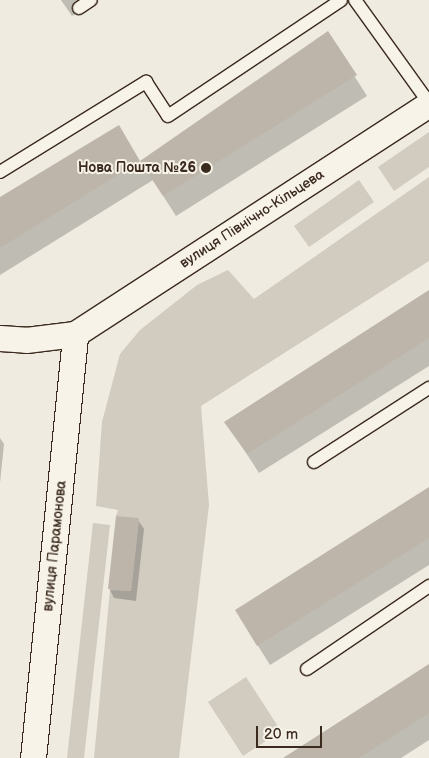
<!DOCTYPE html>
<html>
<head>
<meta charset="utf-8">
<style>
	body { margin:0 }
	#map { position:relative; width:429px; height:758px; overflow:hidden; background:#efebe0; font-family:"Balsamiq Sans",sans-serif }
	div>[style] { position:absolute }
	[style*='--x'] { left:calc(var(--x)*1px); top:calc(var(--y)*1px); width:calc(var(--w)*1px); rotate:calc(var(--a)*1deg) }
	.green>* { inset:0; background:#d1cbc0 }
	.shadow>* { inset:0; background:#0003 }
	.building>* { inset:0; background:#bdb5aa }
	.roads { filter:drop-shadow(1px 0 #3b2a1e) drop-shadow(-1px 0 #3b2a1e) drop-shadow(0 1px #3b2a1e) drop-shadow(0 -1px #3b2a1e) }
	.lane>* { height:12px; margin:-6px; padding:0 6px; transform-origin:6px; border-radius:6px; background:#f7f3e8 }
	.street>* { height:25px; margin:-12.5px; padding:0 12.5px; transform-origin:12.5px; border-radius:12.5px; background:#f7f3e8 }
	.dots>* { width:14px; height:14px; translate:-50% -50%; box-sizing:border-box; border:2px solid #f7f3e8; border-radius:50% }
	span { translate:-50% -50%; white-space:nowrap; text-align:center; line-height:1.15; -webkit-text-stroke:4px #f7f3e8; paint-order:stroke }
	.poi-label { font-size:14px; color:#3b2a1e; font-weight:700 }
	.right { translate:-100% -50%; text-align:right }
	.street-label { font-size:14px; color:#3b2a1e }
	.scale { position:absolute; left:256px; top:726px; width:66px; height:22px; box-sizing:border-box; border:2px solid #3b2a1e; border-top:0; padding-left:6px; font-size:15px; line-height:18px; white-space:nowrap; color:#3b2a1e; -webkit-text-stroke:4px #f7f3e8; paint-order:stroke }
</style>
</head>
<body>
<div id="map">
	<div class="green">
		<i style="clip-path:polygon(429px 132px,429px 167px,394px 191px,378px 167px)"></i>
		<i style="clip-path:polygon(429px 177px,429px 261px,201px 406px,209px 505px,179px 758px,94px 758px,110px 590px,131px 591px,139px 519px,116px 516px,118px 510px,96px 506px,102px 422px,120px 354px,140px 330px,197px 285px,228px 270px,254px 299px)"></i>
		<i style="clip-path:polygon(359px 180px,374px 202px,309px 247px,294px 226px)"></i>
		<i style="clip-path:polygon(93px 523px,110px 525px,84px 758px,67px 758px)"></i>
		<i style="clip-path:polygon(246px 677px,281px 731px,243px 756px,208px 702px)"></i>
	</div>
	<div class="shadow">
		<i style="clip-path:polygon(61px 0,97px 0,72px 16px)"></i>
		<i style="clip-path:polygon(327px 33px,367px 96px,176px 216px,153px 180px,0 275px,0 198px,118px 127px,140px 163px)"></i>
		<i style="clip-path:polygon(429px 292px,429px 366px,259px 473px,226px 422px)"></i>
		<i style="clip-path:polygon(0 438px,4px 444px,0 483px)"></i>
		<i style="clip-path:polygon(429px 488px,429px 565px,270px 665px,248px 630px)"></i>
		<i style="clip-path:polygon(138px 520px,144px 529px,136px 601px,114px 598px,109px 588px)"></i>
		<i style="clip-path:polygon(429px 665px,429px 740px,401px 758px,285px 758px)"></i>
	</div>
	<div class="building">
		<i style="clip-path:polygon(328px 31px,357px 75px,163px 196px,140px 161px)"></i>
		<i style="clip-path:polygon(119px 125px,140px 161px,0 248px,0 197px)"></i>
		<i style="clip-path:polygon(429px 290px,429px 338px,247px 454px,224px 422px)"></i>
		<i style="clip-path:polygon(429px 487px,429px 538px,257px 646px,235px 610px)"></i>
		<i style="clip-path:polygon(116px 516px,139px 518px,131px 591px,108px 589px)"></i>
		<i style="clip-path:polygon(429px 664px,429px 713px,359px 758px,283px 758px)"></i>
	</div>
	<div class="roads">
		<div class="lane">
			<i style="--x:355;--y:0;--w:127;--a:54.3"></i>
			<i style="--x:79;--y:8;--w:14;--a:-34"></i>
			<i style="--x:0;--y:172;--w:172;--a:-31.7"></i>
			<i style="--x:146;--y:82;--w:40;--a:57.1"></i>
			<i style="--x:168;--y:116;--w:208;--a:-33.8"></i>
			<i style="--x:314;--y:462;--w:137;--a:-32.8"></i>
			<i style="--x:307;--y:669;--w:148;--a:-34.2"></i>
		</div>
		<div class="street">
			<i style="--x:0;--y:338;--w:26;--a:4"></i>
			<i style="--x:26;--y:340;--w:49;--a:-7"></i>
			<i style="--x:75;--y:334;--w:422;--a:-33"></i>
			<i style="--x:33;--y:758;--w:426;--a:-84.3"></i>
		</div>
	</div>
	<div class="dots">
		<i style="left:206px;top:168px;background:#3b2a1e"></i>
	</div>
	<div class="poi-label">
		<span class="right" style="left:196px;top:168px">Нова Пошта №26</span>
	</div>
	<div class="street-label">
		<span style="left:252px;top:219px;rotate:-33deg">вулиця Північно-Кільцева</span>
		<span style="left:55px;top:546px;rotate:-84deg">вулиця Парамонова</span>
	</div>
	<div class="scale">20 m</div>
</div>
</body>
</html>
